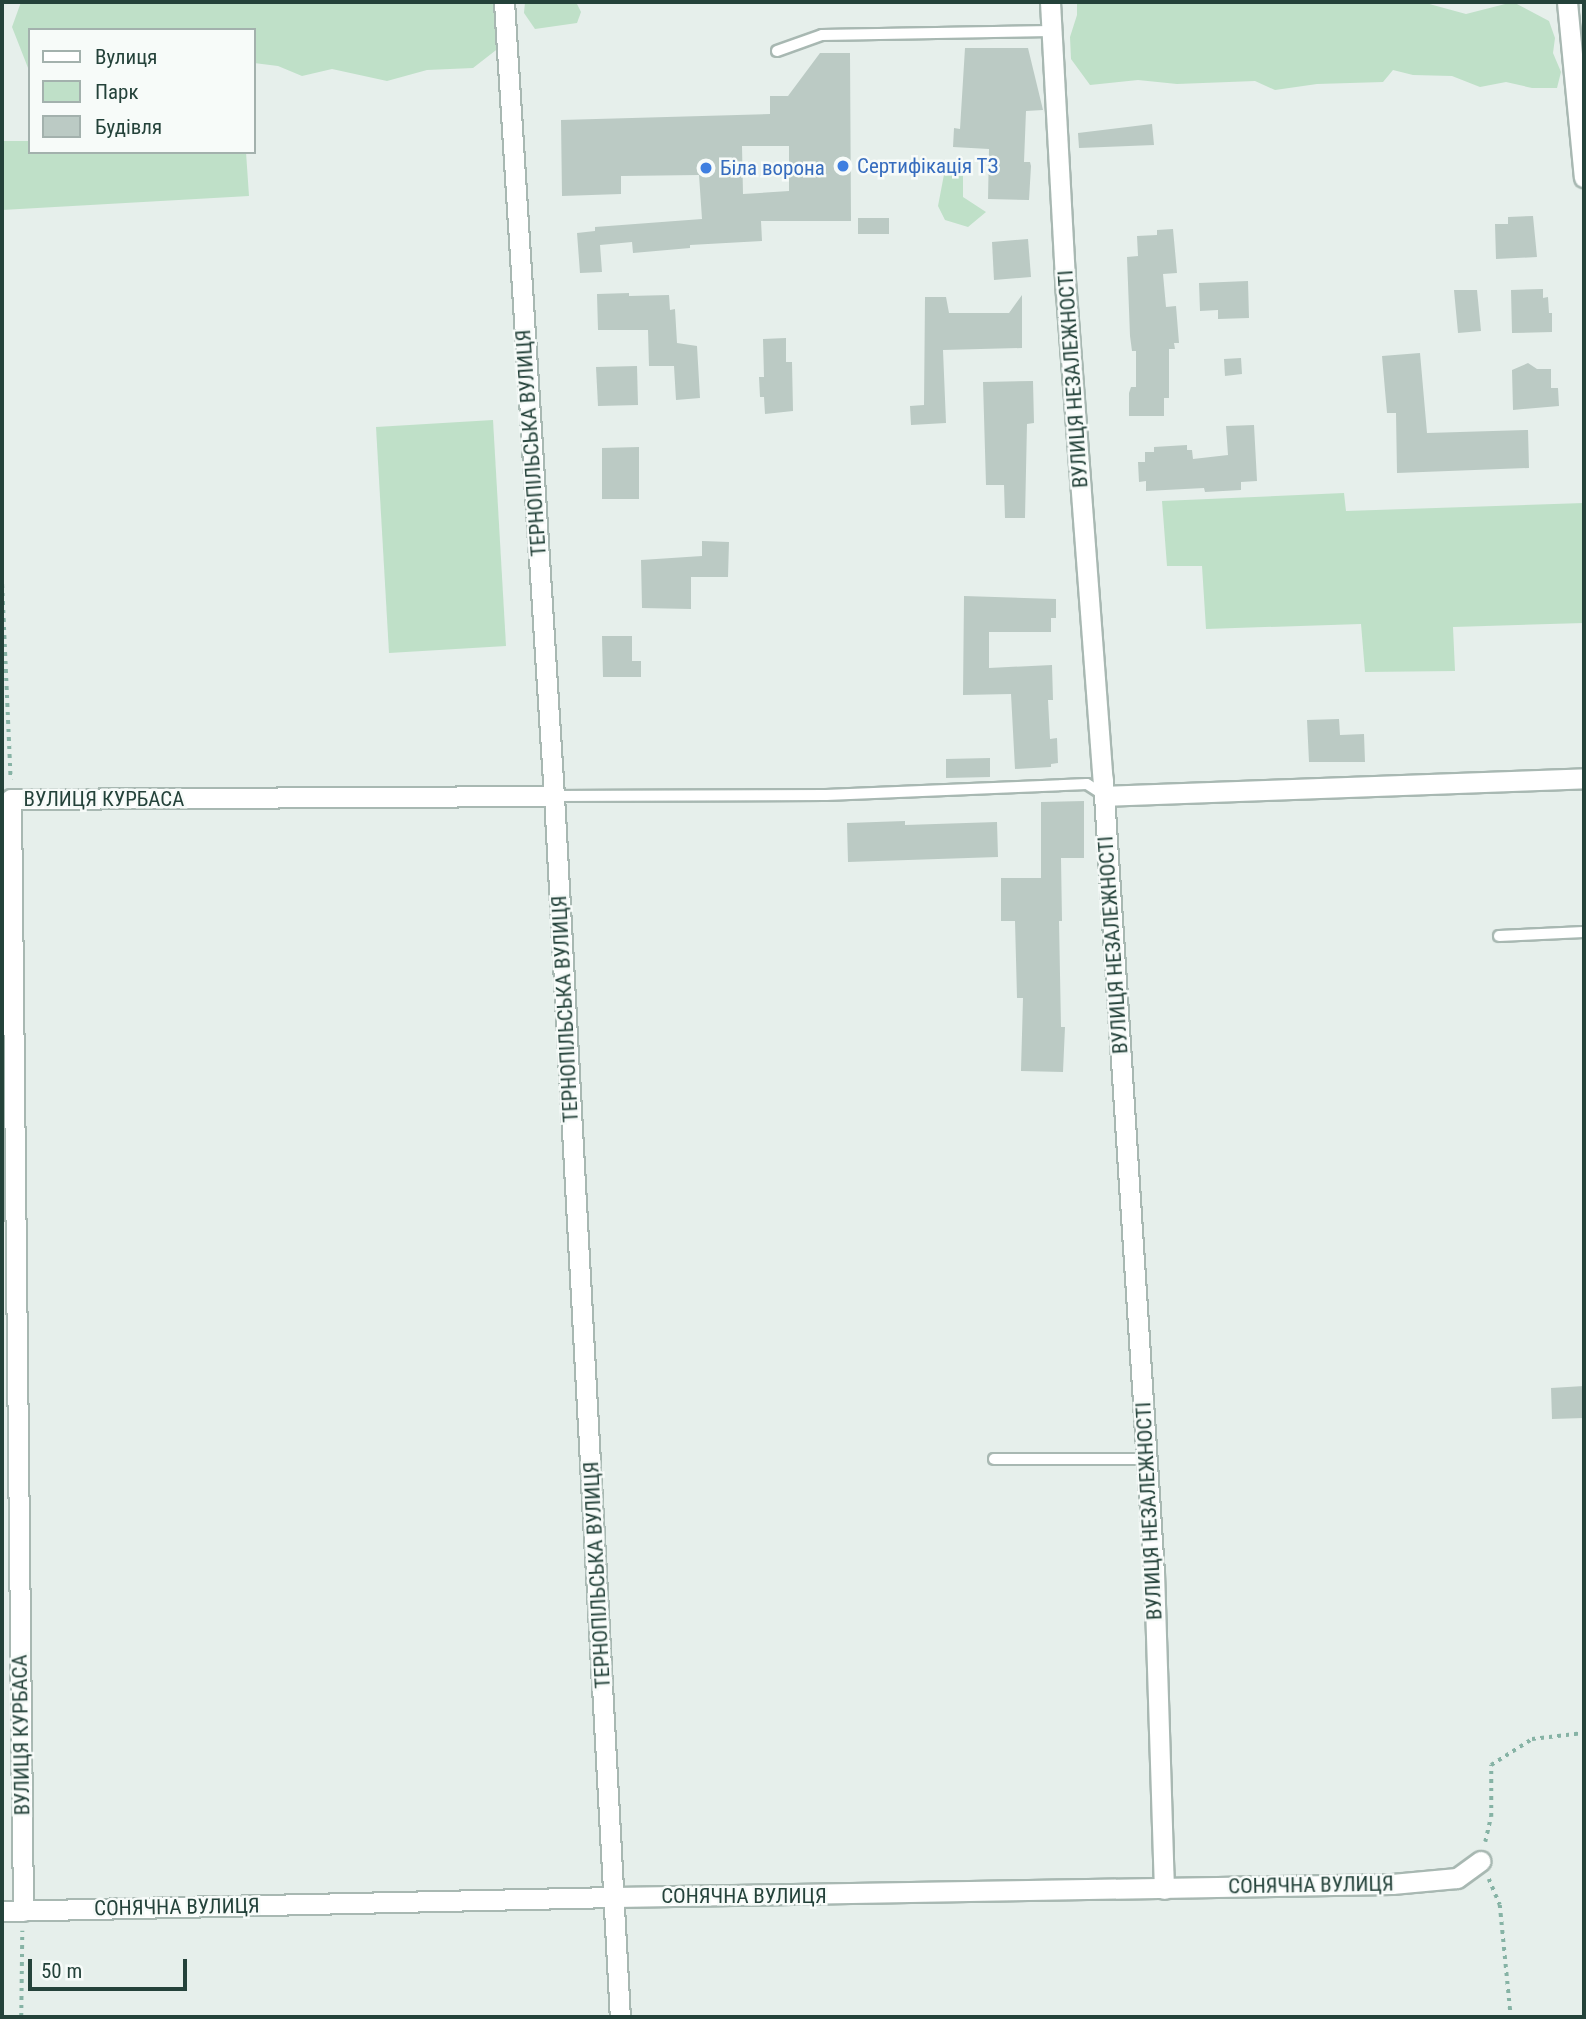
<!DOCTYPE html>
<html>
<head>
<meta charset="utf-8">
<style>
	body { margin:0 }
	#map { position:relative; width:1586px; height:2019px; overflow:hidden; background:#e6efeb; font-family:"Roboto Condensed",sans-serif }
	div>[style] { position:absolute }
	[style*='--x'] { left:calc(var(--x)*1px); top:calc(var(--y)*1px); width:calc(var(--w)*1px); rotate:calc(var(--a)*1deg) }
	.green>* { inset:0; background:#bfe0c8 }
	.building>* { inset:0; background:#bbcac4 }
	.path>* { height:3.5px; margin-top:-1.75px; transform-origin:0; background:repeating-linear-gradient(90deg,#86b3a5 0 3.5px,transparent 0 8.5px) }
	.roads { filter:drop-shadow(2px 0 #a8b8b2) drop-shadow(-2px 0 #a8b8b2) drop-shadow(0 2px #a8b8b2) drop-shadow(0 -2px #a8b8b2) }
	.service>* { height:10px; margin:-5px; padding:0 5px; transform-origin:5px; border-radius:5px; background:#fff }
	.minor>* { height:19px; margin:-9.5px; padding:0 9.5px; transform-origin:9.5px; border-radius:9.5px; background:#fff }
	.dots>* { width:19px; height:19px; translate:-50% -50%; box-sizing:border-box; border:4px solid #f7fbf9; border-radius:50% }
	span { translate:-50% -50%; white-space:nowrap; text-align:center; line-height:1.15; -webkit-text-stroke:5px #f7fbf9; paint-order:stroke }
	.shop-label { font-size:21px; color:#366cbe }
	.left { translate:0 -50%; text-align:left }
	.street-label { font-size:21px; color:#24423a }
	.frame { position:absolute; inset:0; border:4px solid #24423a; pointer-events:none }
	.legend { position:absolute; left:28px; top:28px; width:228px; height:126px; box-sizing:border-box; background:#f7fbf9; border:2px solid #a3b1ad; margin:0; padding:9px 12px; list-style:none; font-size:21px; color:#24423a }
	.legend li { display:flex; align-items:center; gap:14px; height:35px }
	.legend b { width:35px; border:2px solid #a3b1ad }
	.scale { position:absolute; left:28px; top:1959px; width:159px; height:32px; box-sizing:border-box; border:4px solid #24423a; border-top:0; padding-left:9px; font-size:21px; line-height:24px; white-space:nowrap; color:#24423a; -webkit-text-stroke:5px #f7fbf9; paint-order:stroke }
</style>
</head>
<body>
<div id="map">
	<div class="green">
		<i style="clip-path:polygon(21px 2px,497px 2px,500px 47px,473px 68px,427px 70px,387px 81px,332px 69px,302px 76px,278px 66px,254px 63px,254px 30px,30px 30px,30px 73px,12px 27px)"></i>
		<i style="clip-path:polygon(525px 2px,576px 2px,581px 12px,577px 23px,535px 29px,524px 13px)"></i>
		<i style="clip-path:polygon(1077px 2px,1422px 2px,1466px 14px,1513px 2px,1549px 21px,1555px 38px,1553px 53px,1561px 72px,1557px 88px,1532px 88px,1506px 82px,1480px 87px,1452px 76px,1413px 75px,1393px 70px,1383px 82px,1317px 84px,1275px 90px,1255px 81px,1177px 84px,1138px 80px,1090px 85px,1071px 59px,1070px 37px,1077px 15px)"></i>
		<i style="clip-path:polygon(2px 141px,30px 141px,30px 152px,246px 152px,249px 196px,2px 210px)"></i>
		<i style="clip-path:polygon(963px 163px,963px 197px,986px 212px,968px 227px,945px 220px,938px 206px,946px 164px)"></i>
		<i style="clip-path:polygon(493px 420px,506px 646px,389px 653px,376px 427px)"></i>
		<i style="clip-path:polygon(1344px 493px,1346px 511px,1584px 503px,1584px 623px,1453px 627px,1455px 671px,1365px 672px,1361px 624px,1206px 629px,1202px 566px,1167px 566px,1162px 501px)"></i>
	</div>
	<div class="building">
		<i style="clip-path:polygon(965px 48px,1028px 48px,1043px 110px,1026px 111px,1024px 162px,1030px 162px,1031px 166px,1029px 200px,988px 199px,989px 149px,953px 147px,954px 128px,960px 129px)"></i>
		<i style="clip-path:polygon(evenodd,820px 53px,850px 53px,851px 221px,761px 221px,762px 241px,690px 245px,690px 248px,633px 253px,632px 242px,600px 245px,602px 272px,580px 273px,577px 233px,595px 231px,595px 227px,702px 219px,699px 175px,621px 176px,621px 194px,562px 196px,561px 120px,770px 114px,770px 96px,788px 96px,820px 53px,742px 146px,789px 146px,789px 191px,743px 194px,742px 146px)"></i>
		<i style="clip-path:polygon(1152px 124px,1154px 145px,1079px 148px,1078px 133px)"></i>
		<i style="clip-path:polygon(1533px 216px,1537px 257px,1496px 259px,1495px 224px,1508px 224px,1508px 217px)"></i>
		<i style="clip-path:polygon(858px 218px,889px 218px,889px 234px,858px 234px)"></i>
		<i style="clip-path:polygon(1173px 229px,1177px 273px,1163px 274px,1166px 307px,1176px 306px,1179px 343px,1174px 343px,1175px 349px,1169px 349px,1169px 398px,1164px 398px,1164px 416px,1129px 416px,1129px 393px,1131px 387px,1136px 387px,1136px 351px,1132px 351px,1130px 336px,1127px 257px,1138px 256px,1137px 236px,1157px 235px,1157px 230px)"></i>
		<i style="clip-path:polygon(1028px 239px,1031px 277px,994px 280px,992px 242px)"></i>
		<i style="clip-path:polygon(1248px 281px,1249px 318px,1218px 319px,1218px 310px,1200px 311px,1199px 283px)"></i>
		<i style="clip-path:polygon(1543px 289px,1543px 298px,1548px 297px,1549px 313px,1552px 313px,1552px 332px,1512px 333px,1511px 290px)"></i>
		<i style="clip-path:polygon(1454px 290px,1477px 290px,1481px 331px,1458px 333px)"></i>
		<i style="clip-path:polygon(629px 293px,629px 296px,669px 295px,670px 310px,675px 309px,677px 343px,697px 346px,700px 398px,676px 400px,674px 366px,649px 366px,648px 330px,598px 330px,597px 294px)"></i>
		<i style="clip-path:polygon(1022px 295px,1022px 348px,943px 350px,946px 423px,911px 425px,910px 406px,924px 405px,925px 297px,946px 297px,949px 313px,1009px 313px)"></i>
		<i style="clip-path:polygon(786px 338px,786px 362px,792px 362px,793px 411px,765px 414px,764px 397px,760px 397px,759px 377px,764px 377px,763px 339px)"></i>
		<i style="clip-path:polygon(1420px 353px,1427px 433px,1528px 430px,1529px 468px,1397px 473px,1396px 413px,1387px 413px,1382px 356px)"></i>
		<i style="clip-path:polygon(1241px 358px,1242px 374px,1225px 376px,1224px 359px)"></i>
		<i style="clip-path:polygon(1528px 363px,1537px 369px,1551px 369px,1551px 388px,1558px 388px,1559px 406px,1513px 410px,1512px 370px)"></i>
		<i style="clip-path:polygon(637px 366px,638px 405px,598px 406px,596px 367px)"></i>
		<i style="clip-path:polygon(1033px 381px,1034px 423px,1027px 424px,1025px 518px,1005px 518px,1004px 485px,986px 485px,983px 382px)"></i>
		<i style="clip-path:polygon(1254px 425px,1257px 481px,1241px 482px,1241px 490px,1205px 492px,1204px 488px,1146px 491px,1146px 481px,1139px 482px,1138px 462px,1145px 462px,1145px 452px,1154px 452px,1154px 447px,1187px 445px,1187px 450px,1192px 450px,1193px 459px,1228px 455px,1226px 426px)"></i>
		<i style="clip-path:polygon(639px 447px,639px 499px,602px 499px,602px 448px)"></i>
		<i style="clip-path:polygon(702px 541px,729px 542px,728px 577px,691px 577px,691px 609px,642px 608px,641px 560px,702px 556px)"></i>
		<i style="clip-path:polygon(964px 596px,1056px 599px,1056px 618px,1051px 618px,1051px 632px,989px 632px,989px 668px,1052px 665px,1053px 700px,1048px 700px,1050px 739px,1057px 738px,1058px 763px,1051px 764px,1051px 767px,1015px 769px,1011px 694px,963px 695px)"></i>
		<i style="clip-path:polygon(602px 636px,632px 636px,632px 661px,641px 661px,641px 677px,603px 677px)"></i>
		<i style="clip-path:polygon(1339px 719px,1340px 735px,1364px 734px,1365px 762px,1309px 762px,1307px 720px)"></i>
		<i style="clip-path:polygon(990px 758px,990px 777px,946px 778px,946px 759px)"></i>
		<i style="clip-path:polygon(1084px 801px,1084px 858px,1061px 858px,1062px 921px,1059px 921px,1061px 1027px,1065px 1027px,1063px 1072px,1021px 1071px,1023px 998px,1017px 998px,1015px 921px,1001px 921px,1001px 878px,1041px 878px,1041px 802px)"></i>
		<i style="clip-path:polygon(905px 821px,905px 825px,997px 822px,998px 857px,848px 862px,847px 823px)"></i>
		<i style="clip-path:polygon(1584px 1386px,1584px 1418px,1552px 1419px,1551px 1388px)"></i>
	</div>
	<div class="path">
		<i style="--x:2;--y:576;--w:204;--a:87.5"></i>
		<i style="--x:1485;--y:1842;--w:26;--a:-77"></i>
		<i style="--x:1491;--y:1817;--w:52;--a:-90"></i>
		<i style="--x:1491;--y:1765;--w:49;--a:-32.4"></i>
		<i style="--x:1532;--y:1739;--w:52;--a:-6.6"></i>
		<i style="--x:1489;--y:1879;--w:28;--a:67"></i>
		<i style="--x:1500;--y:1905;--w:113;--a:84.4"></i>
		<i style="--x:21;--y:2017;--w:86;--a:-89.3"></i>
	</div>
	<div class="roads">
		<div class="service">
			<i style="--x:777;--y:51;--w:48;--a:-19.6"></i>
			<i style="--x:822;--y:35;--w:229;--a:-1"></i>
			<i style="--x:554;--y:796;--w:272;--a:-0.2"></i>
			<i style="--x:826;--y:795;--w:261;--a:-2.4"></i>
			<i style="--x:1087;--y:784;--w:20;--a:33"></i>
			<i style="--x:1499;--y:936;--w:85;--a:-2.7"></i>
			<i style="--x:994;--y:1459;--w:153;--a:0"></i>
		</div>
		<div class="minor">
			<i style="--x:504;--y:2;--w:796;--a:86.4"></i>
			<i style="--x:554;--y:796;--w:1223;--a:86.91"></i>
			<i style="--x:1050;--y:2;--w:291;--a:86.9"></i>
			<i style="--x:1066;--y:293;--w:488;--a:85.7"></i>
			<i style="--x:1103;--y:780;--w:794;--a:86.32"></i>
			<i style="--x:1154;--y:1572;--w:317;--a:88.2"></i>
			<i style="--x:1567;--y:2;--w:176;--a:84.5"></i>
			<i style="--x:1104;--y:796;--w:480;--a:-2.1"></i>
			<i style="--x:2;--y:1911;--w:613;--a:-1.31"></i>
			<i style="--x:615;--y:1897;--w:777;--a:-0.96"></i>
			<i style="--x:1392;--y:1884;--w:65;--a:-5.3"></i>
			<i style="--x:1457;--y:1878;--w:29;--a:-36"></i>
			<i style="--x:23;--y:1911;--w:1112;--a:-90.62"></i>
			<i style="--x:11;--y:799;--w:543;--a:-0.32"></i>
		</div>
	</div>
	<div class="dots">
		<i style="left:843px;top:166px;background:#3f7fe0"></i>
		<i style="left:706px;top:168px;background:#3f7fe0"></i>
	</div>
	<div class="shop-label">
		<span class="left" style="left:857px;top:166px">Сертифікація ТЗ</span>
		<span class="left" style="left:720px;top:168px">Біла ворона</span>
	</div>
	<div class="street-label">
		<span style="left:1073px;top:379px;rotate:-94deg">ВУЛИЦЯ НЕЗАЛЕЖНОСТІ</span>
		<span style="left:531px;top:443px;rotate:-94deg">ТЕРНОПІЛЬСЬКА ВУЛИЦЯ</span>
		<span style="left:104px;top:799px">ВУЛИЦЯ КУРБАСА</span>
		<span style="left:1113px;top:945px;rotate:-94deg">ВУЛИЦЯ НЕЗАЛЕЖНОСТІ</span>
		<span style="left:565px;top:1009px;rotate:-93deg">ТЕРНОПІЛЬСЬКА ВУЛИЦЯ</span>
		<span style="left:1149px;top:1511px;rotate:-93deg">ВУЛИЦЯ НЕЗАЛЕЖНОСТІ</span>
		<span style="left:597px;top:1575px;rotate:-93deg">ТЕРНОПІЛЬСЬКА ВУЛИЦЯ</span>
		<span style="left:21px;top:1735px;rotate:-91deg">ВУЛИЦЯ КУРБАСА</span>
		<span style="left:1311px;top:1885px;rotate:-1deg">СОНЯЧНА ВУЛИЦЯ</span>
		<span style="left:744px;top:1896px">СОНЯЧНА ВУЛИЦЯ</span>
		<span style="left:177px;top:1907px;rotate:-1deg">СОНЯЧНА ВУЛИЦЯ</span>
	</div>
	<div class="frame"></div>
	<ul class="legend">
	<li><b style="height:9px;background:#fff"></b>Вулиця</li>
	<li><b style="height:19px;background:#bfe0c8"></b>Парк</li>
	<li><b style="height:19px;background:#bbcac4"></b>Будівля</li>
	</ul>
	<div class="scale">50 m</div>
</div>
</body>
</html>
